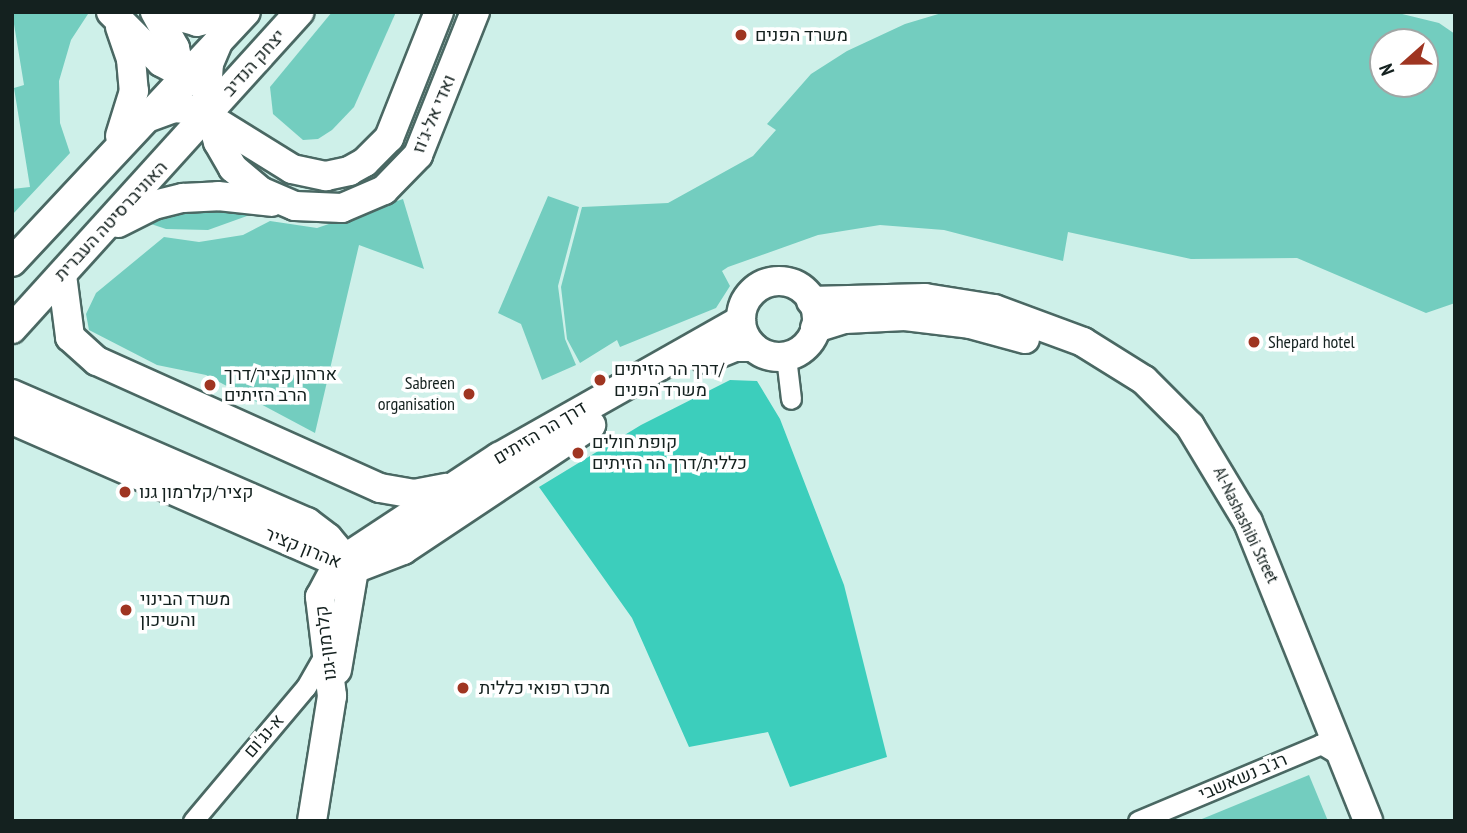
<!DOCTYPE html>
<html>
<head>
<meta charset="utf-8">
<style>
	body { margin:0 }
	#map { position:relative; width:1467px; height:833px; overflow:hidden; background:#cef0e9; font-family:"PT Sans Narrow",Heebo,sans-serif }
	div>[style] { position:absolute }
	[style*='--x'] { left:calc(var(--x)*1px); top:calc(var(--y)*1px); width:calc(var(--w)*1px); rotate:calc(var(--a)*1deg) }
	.green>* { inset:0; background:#73cdbf }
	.forest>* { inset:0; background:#3ccebc }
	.roads { filter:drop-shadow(2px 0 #4a6863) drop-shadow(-2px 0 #4a6863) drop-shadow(0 2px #4a6863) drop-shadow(0 -2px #4a6863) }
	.street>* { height:19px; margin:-9.5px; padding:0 9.5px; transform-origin:9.5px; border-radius:9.5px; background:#fff }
	.secondary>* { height:28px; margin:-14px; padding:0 14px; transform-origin:14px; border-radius:14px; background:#fff }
	.secondary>.ring { margin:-14px; padding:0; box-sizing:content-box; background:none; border:28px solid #fff; border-radius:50% }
	.dots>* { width:19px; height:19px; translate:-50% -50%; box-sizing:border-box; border:4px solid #fff; border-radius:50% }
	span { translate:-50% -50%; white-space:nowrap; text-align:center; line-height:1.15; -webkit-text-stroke:7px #fff; paint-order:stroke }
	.poi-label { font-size:18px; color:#14211f }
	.left { translate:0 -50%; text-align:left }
	.right { translate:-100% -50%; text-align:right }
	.street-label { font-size:18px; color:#14211f }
	.frame { position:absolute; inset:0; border:14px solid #14211f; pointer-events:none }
	.north { position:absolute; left:1369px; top:28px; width:70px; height:70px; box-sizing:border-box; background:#fff; border:2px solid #a1a6a5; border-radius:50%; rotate:249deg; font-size:19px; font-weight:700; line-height:28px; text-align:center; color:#14211f }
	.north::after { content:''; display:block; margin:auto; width:24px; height:32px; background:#9f3521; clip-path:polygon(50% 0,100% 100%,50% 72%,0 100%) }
</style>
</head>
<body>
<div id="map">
	<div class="green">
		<i style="clip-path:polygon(12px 12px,88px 14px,71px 40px,59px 81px,60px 123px,70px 153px,12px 215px,12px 189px,30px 187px,14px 88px,24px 85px)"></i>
		<i style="clip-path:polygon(332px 12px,396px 12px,354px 107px,332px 130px,318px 139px,303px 140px,273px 114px,270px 87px)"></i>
		<i style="clip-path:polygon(evenodd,945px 12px,1394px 12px,1439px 23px,1455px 34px,1455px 303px,1426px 313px,1297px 258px,1191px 259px,1068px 232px,1063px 261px,944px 230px,880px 225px,818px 235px,728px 267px,722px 271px,730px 286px,716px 308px,620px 347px,617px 340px,580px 363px,567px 339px,561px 287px,582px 207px,668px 203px,753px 156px,776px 130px,767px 124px,811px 74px,847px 51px,905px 24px,945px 12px,1383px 42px,1425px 42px,1425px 84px,1383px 84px,1383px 42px)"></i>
		<i style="clip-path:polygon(548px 196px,579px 207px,558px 286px,565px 339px,576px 365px,542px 380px,521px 324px,498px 313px)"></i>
		<i style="clip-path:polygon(403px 199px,424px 269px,359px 245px,315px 433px,206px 375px,157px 365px,89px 330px,86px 314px,96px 293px,164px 237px,199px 242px,243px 235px,270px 221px,317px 228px)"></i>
		<i style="clip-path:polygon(162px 209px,261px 211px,208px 230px,166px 229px,136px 219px)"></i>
		<i style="clip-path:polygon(1309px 775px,1328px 821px,1197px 821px)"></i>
	</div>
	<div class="forest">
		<i style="clip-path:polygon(730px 380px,757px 381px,780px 419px,844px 585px,887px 757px,790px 787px,768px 732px,689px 747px,632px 618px,539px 487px,641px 425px)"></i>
	</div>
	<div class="roads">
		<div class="street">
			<i style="--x:786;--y:357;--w:42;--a:83.2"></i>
			<i style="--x:193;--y:821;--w:175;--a:-49.9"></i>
			<i style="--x:306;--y:687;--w:40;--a:-60.3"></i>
			<i style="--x:1138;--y:821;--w:199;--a:-22.8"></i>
			<i style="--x:1321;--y:744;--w:27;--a:31"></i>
		</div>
		<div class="secondary">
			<i style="--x:111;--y:12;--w:71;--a:45"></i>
			<i style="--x:161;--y:62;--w:43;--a:27.8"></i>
			<i style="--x:155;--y:12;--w:41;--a:60.9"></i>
			<i style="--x:175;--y:48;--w:38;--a:78"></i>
			<i style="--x:163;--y:12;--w:35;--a:16"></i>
			<i style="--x:197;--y:22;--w:38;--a:-15"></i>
			<i style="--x:120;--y:27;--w:34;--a:71"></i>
			<i style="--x:131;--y:59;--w:32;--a:85"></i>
			<i style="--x:134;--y:91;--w:47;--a:107.3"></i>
			<i style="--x:219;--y:40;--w:25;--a:113"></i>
			<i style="--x:209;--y:63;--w:39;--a:94"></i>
			<i style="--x:206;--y:102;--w:42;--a:73.3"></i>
			<i style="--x:218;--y:142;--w:30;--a:60"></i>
			<i style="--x:233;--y:168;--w:38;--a:40"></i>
			<i style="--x:262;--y:192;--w:36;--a:23"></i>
			<i style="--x:295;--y:206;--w:47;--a:2.4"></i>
			<i style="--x:342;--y:208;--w:46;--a:-23.2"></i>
			<i style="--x:384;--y:190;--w:49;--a:-45.8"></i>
			<i style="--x:418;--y:155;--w:154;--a:-68.3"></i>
			<i style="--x:141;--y:120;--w:35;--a:-20"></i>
			<i style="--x:174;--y:108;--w:23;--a:5"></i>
			<i style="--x:197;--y:110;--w:112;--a:31.8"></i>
			<i style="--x:292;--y:169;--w:35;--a:12"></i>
			<i style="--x:326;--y:176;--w:24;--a:-12"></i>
			<i style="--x:349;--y:171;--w:18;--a:-29"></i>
			<i style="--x:365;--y:162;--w:34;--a:-45"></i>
			<i style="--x:389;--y:138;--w:136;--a:-68.4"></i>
			<i style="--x:118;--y:223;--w:40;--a:-26.6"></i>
			<i style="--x:154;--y:205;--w:30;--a:-14"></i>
			<i style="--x:183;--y:198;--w:35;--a:-3"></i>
			<i style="--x:218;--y:196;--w:54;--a:6.3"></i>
			<i style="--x:12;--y:262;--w:342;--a:-46.9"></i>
			<i style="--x:62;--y:275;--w:63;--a:82.6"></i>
			<i style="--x:70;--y:337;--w:36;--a:42"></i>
			<i style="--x:97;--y:361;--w:310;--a:24.2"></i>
			<i style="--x:380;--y:488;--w:35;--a:10"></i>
			<i style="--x:414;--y:494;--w:32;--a:-11"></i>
			<i class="ring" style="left:741px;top:281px;width:48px;height:48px"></i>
			<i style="--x:811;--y:301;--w:114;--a:-1.5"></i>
			<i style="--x:925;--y:298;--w:70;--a:9.1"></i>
			<i style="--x:994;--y:309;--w:95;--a:20.3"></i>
			<i style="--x:1083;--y:342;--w:72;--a:31.9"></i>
			<i style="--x:1144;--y:380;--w:65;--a:45"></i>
			<i style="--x:1190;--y:426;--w:112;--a:58.9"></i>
			<i style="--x:1248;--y:522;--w:322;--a:68.1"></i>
			<i style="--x:815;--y:328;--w:31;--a:-17"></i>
			<i style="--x:845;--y:319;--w:60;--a:-2.9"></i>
			<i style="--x:905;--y:316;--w:65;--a:7"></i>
			<i style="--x:970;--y:324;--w:57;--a:15.3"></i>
			<i style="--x:12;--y:329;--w:428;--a:-47.8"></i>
			<i style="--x:705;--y:359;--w:32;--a:-22"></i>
			<i style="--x:735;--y:347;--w:18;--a:0"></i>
			<i style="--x:12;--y:394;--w:322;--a:23.5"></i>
			<i style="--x:307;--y:522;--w:26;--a:37"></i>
			<i style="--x:328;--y:538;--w:40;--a:50"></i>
			<i style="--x:12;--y:420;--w:370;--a:23.6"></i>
			<i style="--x:354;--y:569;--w:53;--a:-21.2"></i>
			<i style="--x:403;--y:550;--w:226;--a:-33.6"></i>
			<i style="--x:337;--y:670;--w:102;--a:-80.4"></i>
			<i style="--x:312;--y:821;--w:127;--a:-80.9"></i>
			<i style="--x:332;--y:696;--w:100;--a:-96.9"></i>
			<i style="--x:320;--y:597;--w:38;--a:-62"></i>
			<i style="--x:338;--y:563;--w:193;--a:-33.4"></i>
			<i style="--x:499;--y:457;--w:278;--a:-29.5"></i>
		</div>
	</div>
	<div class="dots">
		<i style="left:741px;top:35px;background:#9f3521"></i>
		<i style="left:1254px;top:342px;background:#9f3521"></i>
		<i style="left:600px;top:380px;background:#9f3521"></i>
		<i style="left:210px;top:385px;background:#9f3521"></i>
		<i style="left:469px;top:394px;background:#9f3521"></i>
		<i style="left:578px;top:453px;background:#9f3521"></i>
		<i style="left:125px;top:492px;background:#9f3521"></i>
		<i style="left:126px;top:610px;background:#9f3521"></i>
		<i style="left:463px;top:688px;background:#9f3521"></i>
	</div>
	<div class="poi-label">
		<span class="left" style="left:755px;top:35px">משרד הפנים</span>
		<span class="left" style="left:1268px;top:342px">Shepard hotel</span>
		<span class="left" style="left:614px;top:380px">דרך הר הזיתים/<br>משרד הפנים</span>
		<span class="left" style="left:224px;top:385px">ארהון קציר/דרך<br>הרב הזיתים</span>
		<span class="right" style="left:455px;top:394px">Sabreen<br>organisation</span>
		<span class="left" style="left:592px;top:453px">קופת חולים<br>כללית/דרך הר הזיתים</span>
		<span class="left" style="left:139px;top:492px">קציר/קלרמון גנו</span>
		<span class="left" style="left:140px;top:610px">משרד הבינוי<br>והשיכון</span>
		<span class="left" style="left:479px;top:688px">מרכז רפואי כללית</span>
	</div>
	<div class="street-label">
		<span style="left:254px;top:63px;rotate:-48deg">יצחק הנדיב</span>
		<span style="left:434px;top:114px;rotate:-67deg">ואדי אל-ג'וז</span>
		<span style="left:111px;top:221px;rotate:-47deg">האוניברסיטה העברית</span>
		<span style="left:540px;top:433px;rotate:-31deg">דרך הר הזיתים</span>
		<span style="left:1246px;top:525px;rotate:64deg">Al-Nashashibi Street</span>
		<span style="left:303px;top:548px;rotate:22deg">אהרון קציר</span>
		<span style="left:326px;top:643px;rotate:-97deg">קלרמון-גנו</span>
		<span style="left:264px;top:736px;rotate:-49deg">א-נג'ום</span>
		<span style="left:1243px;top:777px;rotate:-23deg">רג'ב נשאשבי</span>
	</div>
	<div class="frame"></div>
	<div class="north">N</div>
</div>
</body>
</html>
